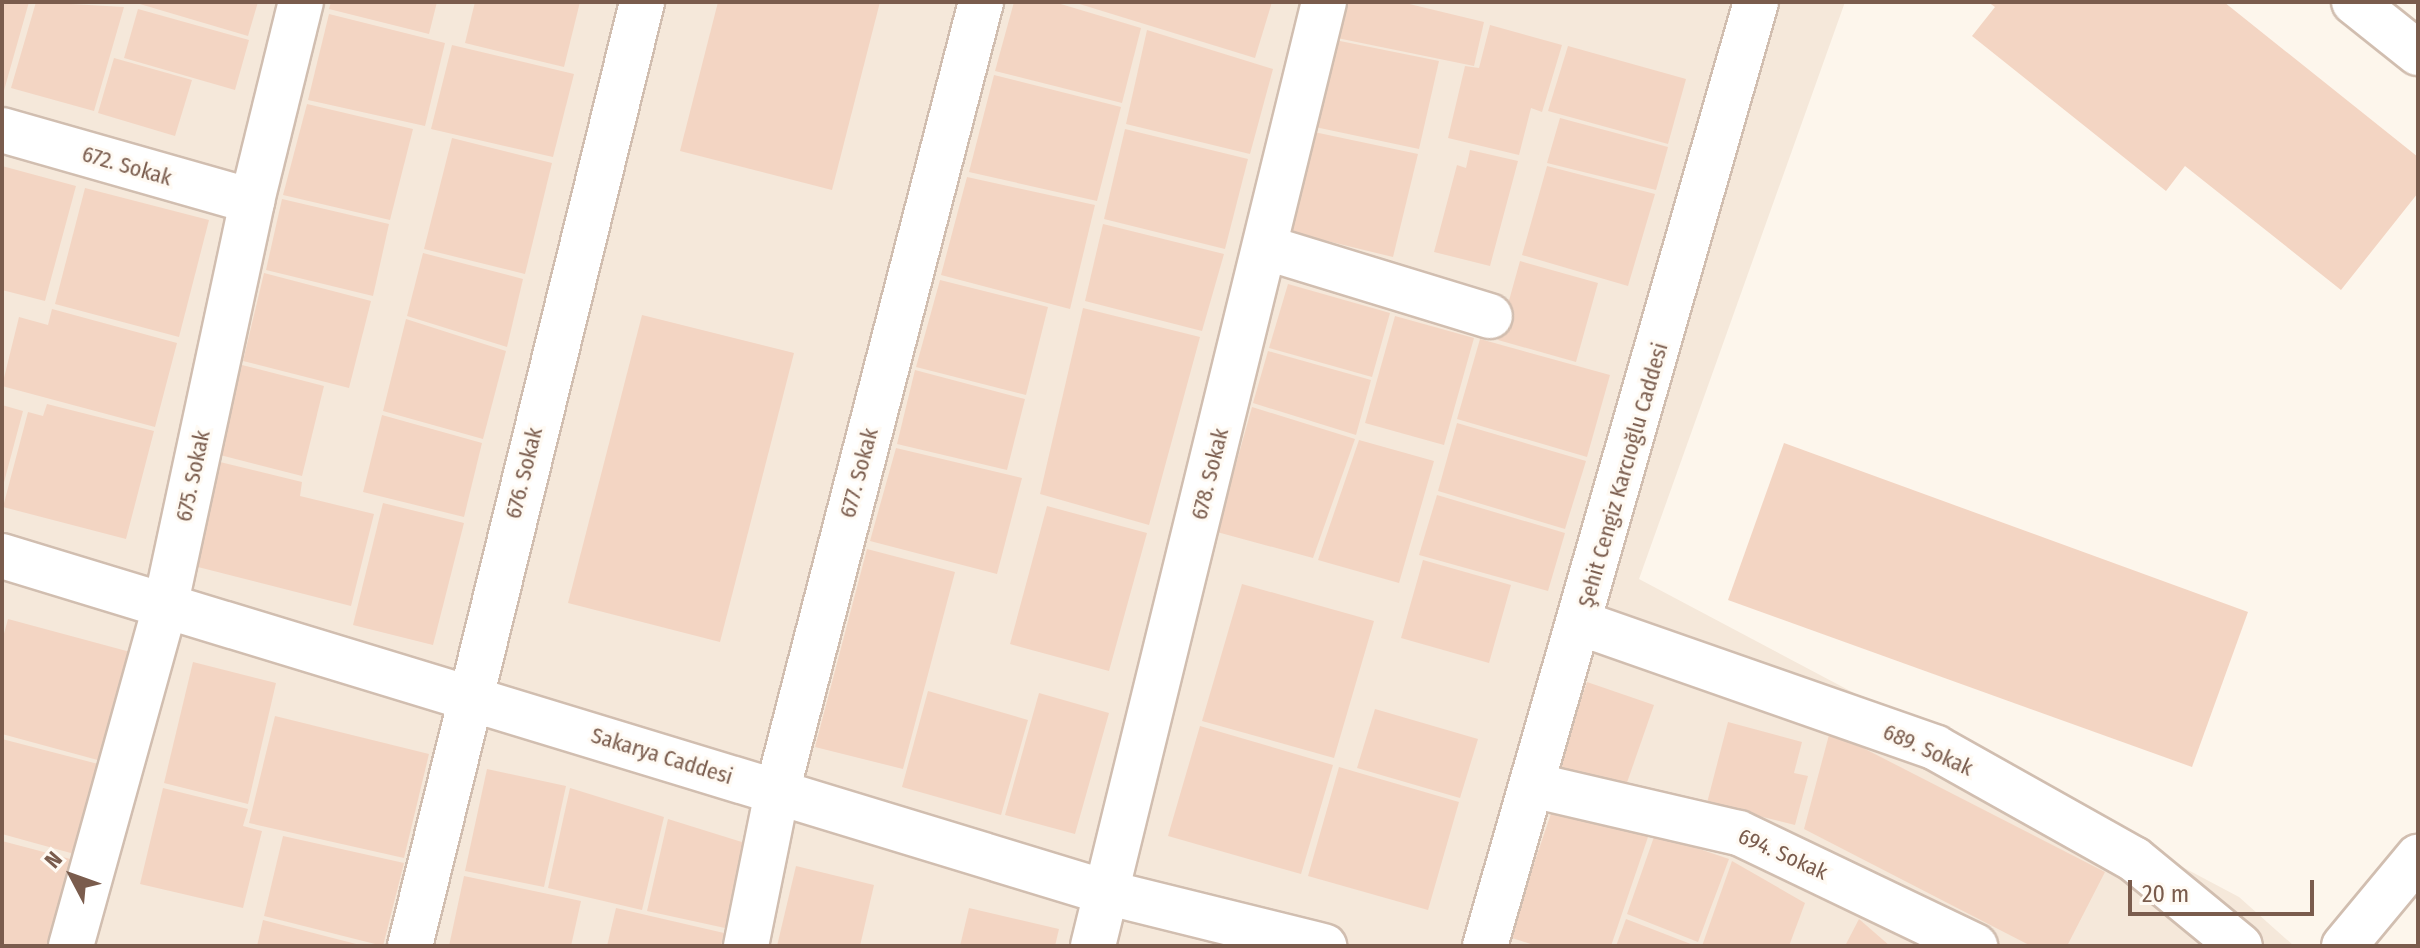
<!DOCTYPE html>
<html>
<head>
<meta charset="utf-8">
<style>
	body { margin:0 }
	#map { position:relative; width:2420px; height:948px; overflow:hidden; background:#fdf6ec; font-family:"Fira Sans Condensed",sans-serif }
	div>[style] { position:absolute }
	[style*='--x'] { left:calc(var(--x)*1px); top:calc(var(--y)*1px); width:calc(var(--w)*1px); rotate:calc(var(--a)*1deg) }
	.residential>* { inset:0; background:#f5e8da }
	.building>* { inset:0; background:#f3d5c3 }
	.roads { filter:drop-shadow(2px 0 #d1beb0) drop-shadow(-2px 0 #d1beb0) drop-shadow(0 2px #d1beb0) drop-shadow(0 -2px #d1beb0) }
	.minor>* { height:44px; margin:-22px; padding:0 22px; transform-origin:22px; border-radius:22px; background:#fff }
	span { translate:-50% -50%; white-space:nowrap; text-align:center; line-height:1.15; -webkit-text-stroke:6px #fffaf3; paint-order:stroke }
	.street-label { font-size:22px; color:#7a5c4d }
	.frame { position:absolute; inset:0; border:4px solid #7a5c4d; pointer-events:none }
	.north { position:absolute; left:32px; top:836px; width:80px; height:80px; -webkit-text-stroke:6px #fffaf3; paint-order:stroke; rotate:311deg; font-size:22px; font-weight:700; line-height:32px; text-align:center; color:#7a5c4d }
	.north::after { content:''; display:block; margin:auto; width:28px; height:36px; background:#7a5c4d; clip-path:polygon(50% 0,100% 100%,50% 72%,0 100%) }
	.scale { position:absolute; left:2128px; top:880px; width:186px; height:36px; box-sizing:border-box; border:4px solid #7a5c4d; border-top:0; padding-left:10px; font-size:24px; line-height:28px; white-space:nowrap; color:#7a5c4d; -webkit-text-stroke:6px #fffaf3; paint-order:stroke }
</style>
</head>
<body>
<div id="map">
	<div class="residential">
		<i style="clip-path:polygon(2px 2px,1845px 2px,1639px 579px,2239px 897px,2294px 946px,2px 946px)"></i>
	</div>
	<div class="building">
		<i style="clip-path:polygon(2px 2px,29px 2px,3px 94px,2px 94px)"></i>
		<i style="clip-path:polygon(36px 2px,124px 7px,94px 111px,11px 88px)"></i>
		<i style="clip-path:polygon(133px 2px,258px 2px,248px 36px)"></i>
		<i style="clip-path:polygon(331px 2px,437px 2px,429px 34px,329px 9px)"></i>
		<i style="clip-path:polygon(475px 2px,580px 2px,564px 67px,465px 43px)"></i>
		<i style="clip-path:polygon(718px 2px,880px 2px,832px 190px,680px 151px)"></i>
		<i style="clip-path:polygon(1014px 2px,1054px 2px,1141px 28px,1122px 103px,995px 71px)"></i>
		<i style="clip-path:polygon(1073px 2px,1272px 2px,1255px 58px)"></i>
		<i style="clip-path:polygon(1346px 2px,1401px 2px,1484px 22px,1474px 66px,1337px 38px)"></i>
		<i style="clip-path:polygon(1988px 2px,2224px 2px,2418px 157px,2418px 193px,2341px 290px,2185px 166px,2166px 191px,1972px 36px,1995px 7px)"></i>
		<i style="clip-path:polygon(138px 9px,249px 40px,235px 90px,124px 58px)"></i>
		<i style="clip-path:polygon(329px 14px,445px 43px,425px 126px,308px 100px)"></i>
		<i style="clip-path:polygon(1490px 25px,1562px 45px,1542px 112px,1531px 108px,1519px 155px,1448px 138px,1465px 66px,1479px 68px)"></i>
		<i style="clip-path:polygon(1147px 30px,1273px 69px,1250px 154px,1126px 124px)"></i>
		<i style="clip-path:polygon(1335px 40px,1439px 61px,1419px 149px,1315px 127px)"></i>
		<i style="clip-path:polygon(452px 45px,574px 74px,553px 157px,431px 129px)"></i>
		<i style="clip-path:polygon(1568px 46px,1686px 79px,1668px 144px,1548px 111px)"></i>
		<i style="clip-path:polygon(114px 58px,192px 80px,175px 136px,98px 113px)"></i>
		<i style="clip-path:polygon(994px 75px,1121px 107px,1097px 201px,969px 172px)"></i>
		<i style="clip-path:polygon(307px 104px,413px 129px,390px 220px,283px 195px)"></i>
		<i style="clip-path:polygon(1560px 118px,1668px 147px,1656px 190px,1547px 163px)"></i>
		<i style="clip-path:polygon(1125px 129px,1248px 159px,1225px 249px,1104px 219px)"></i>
		<i style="clip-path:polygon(1314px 132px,1418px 154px,1393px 257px,1290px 232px)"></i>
		<i style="clip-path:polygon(452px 138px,552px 163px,525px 274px,424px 249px)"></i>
		<i style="clip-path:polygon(1470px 150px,1518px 161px,1490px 266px,1434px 252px,1457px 165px,1466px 168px)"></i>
		<i style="clip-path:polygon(2px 166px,76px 186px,45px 301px,2px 290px)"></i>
		<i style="clip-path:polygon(1547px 166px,1655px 194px,1628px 286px,1522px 255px)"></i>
		<i style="clip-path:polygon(967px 177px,1095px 205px,1070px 309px,941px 275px)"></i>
		<i style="clip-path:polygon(85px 188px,209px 220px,179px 337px,55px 304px)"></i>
		<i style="clip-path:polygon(282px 199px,389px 224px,373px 296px,266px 270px)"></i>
		<i style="clip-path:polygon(1103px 224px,1224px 254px,1202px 331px,1085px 301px)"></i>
		<i style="clip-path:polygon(423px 253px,523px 279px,507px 347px,407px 316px)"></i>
		<i style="clip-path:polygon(1520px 261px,1598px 283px,1576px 362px,1498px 340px)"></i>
		<i style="clip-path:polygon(264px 273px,371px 301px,349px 388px,243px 361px)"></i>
		<i style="clip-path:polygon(940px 280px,1048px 307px,1026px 395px,916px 367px)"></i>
		<i style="clip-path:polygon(1288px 284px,1390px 313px,1372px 377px,1269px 348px)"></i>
		<i style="clip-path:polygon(1083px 308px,1200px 337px,1149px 525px,1040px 494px)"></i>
		<i style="clip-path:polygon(52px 309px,177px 343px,155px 427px,2px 386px,19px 317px,48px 325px)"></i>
		<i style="clip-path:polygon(642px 315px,794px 353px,720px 642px,568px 603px)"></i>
		<i style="clip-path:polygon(1395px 316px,1474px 338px,1444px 445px,1365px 423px)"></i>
		<i style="clip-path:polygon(406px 319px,506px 351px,483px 439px,383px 411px)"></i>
		<i style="clip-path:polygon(1480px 339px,1610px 375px,1587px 457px,1457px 419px)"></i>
		<i style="clip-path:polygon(1268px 351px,1371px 380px,1356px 435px,1253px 403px)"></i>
		<i style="clip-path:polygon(242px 365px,324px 386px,302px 476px,220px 455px)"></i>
		<i style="clip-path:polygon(915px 370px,1025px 399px,1007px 470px,897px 444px)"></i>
		<i style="clip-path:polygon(47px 404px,154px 431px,126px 539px,3px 507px,28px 412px,43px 416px)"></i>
		<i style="clip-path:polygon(2px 405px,23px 411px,3px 486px,2px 486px)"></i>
		<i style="clip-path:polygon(1252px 407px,1355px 439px,1313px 558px,1217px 532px)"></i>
		<i style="clip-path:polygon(382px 415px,482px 443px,464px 517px,363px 492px)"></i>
		<i style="clip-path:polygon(1457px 423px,1586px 461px,1565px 529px,1438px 491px)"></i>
		<i style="clip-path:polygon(1359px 440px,1434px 461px,1399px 583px,1318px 560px)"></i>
		<i style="clip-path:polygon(1784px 443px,2248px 612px,2192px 767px,1728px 600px)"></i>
		<i style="clip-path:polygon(896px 448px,1022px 478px,997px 574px,870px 541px)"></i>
		<i style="clip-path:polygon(220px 462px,302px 482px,300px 496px,374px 514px,351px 606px,194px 566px)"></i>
		<i style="clip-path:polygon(1437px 495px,1565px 533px,1548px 591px,1419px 555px)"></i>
		<i style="clip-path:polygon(383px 503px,464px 523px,433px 645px,353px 625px)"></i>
		<i style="clip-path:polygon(1047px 506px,1147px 533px,1109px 671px,1010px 644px)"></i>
		<i style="clip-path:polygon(867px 549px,955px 572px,903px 769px,815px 747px)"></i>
		<i style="clip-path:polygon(1423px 560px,1511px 585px,1489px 663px,1401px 638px)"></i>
		<i style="clip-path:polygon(1242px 584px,1374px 621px,1334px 758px,1202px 721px)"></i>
		<i style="clip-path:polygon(8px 619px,134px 653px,105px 762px,2px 734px,2px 641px)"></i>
		<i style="clip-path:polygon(193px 662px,276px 683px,248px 804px,164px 783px)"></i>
		<i style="clip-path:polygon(1587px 682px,1654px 705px,1622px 797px,1556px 774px)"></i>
		<i style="clip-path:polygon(928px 691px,1028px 720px,1001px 815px,902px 787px)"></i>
		<i style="clip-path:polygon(1039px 693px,1109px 713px,1075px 834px,1005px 815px)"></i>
		<i style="clip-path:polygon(1375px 709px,1478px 739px,1460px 798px,1357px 768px)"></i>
		<i style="clip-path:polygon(275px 716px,429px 754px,404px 858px,249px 823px)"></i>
		<i style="clip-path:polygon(1728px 722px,1802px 742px,1794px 773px,1808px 776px,1795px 825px,1707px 803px)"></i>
		<i style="clip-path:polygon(1200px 726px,1333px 765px,1301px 874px,1168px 836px)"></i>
		<i style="clip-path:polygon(1830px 731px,2105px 872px,2067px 946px,2031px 946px,1804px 829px)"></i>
		<i style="clip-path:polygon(2px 739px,102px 765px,78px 855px,2px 834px)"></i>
		<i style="clip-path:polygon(1339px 767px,1459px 802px,1428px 910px,1308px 876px)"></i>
		<i style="clip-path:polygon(487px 769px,566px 786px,544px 887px,465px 871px)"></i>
		<i style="clip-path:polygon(163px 788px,248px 809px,243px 826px,262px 831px,243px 908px,140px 884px)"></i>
		<i style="clip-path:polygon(570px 788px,664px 817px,642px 910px,548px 888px)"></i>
		<i style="clip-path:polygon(1555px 802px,1649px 834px,1611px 946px,1537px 946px,1509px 937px)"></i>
		<i style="clip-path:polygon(668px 819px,745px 843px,725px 928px,647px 911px)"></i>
		<i style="clip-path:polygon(1655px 834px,1729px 859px,1698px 942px,1627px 914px)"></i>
		<i style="clip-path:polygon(283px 836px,404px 863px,383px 946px,264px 916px)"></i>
		<i style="clip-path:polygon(2px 841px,78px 861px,55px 946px,2px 946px)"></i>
		<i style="clip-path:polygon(1732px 861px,1805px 903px,1789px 946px,1702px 946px)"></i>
		<i style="clip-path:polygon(796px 866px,874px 885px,860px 946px,777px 946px)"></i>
		<i style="clip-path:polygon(464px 876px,581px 901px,571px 946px,449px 946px)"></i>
		<i style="clip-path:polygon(616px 908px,724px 933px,721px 946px,607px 946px)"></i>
		<i style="clip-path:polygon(969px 908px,1059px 929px,1055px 946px,960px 946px)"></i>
		<i style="clip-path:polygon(1626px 919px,1696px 946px,1616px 946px)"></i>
		<i style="clip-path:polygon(1859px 919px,1890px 946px,1845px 946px)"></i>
		<i style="clip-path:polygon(263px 920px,360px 945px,360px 946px,257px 946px)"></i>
	</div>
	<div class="roads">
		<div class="minor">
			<i style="--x:2354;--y:2;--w:82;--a:38.6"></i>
			<i style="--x:2;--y:130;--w:260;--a:15.9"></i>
			<i style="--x:1267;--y:248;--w:233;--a:17"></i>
			<i style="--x:2;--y:556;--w:1153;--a:16.94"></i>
			<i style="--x:1105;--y:892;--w:226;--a:13.9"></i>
			<i style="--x:1580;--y:623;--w:377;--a:19.3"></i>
			<i style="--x:1936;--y:748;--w:227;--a:29.3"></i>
			<i style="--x:2134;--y:859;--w:137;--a:39.4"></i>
			<i style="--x:1532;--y:785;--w:212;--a:13.1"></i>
			<i style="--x:1739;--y:833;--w:262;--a:25.6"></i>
			<i style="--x:71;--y:946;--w:356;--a:-74.5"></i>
			<i style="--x:166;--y:603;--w:411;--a:-77.9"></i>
			<i style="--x:252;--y:201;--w:205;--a:-76.2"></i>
			<i style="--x:410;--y:946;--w:972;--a:-76.19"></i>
			<i style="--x:746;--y:946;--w:157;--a:-78.6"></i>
			<i style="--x:777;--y:792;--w:816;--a:-75.52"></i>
			<i style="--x:1093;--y:946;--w:972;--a:-76.25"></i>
			<i style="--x:1485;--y:946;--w:982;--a:-73.98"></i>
			<i style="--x:2344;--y:946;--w:116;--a:-50.3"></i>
		</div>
	</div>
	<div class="street-label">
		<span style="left:127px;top:166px;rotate:16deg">672. Sokak</span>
		<span style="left:524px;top:473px;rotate:-76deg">676. Sokak</span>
		<span style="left:859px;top:473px;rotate:-75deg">677. Sokak</span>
		<span style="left:1210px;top:474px;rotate:-76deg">678. Sokak</span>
		<span style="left:1623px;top:475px;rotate:-74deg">Şehit Cengiz Karcıoğlu Caddesi</span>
		<span style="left:193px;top:476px;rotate:-78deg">675. Sokak</span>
		<span style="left:1928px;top:750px;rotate:24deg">689. Sokak</span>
		<span style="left:662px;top:756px;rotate:17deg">Sakarya Caddesi</span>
		<span style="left:1783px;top:854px;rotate:24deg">694. Sokak</span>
	</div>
	<div class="frame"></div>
	<div class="north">N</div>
	<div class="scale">20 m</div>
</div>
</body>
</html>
